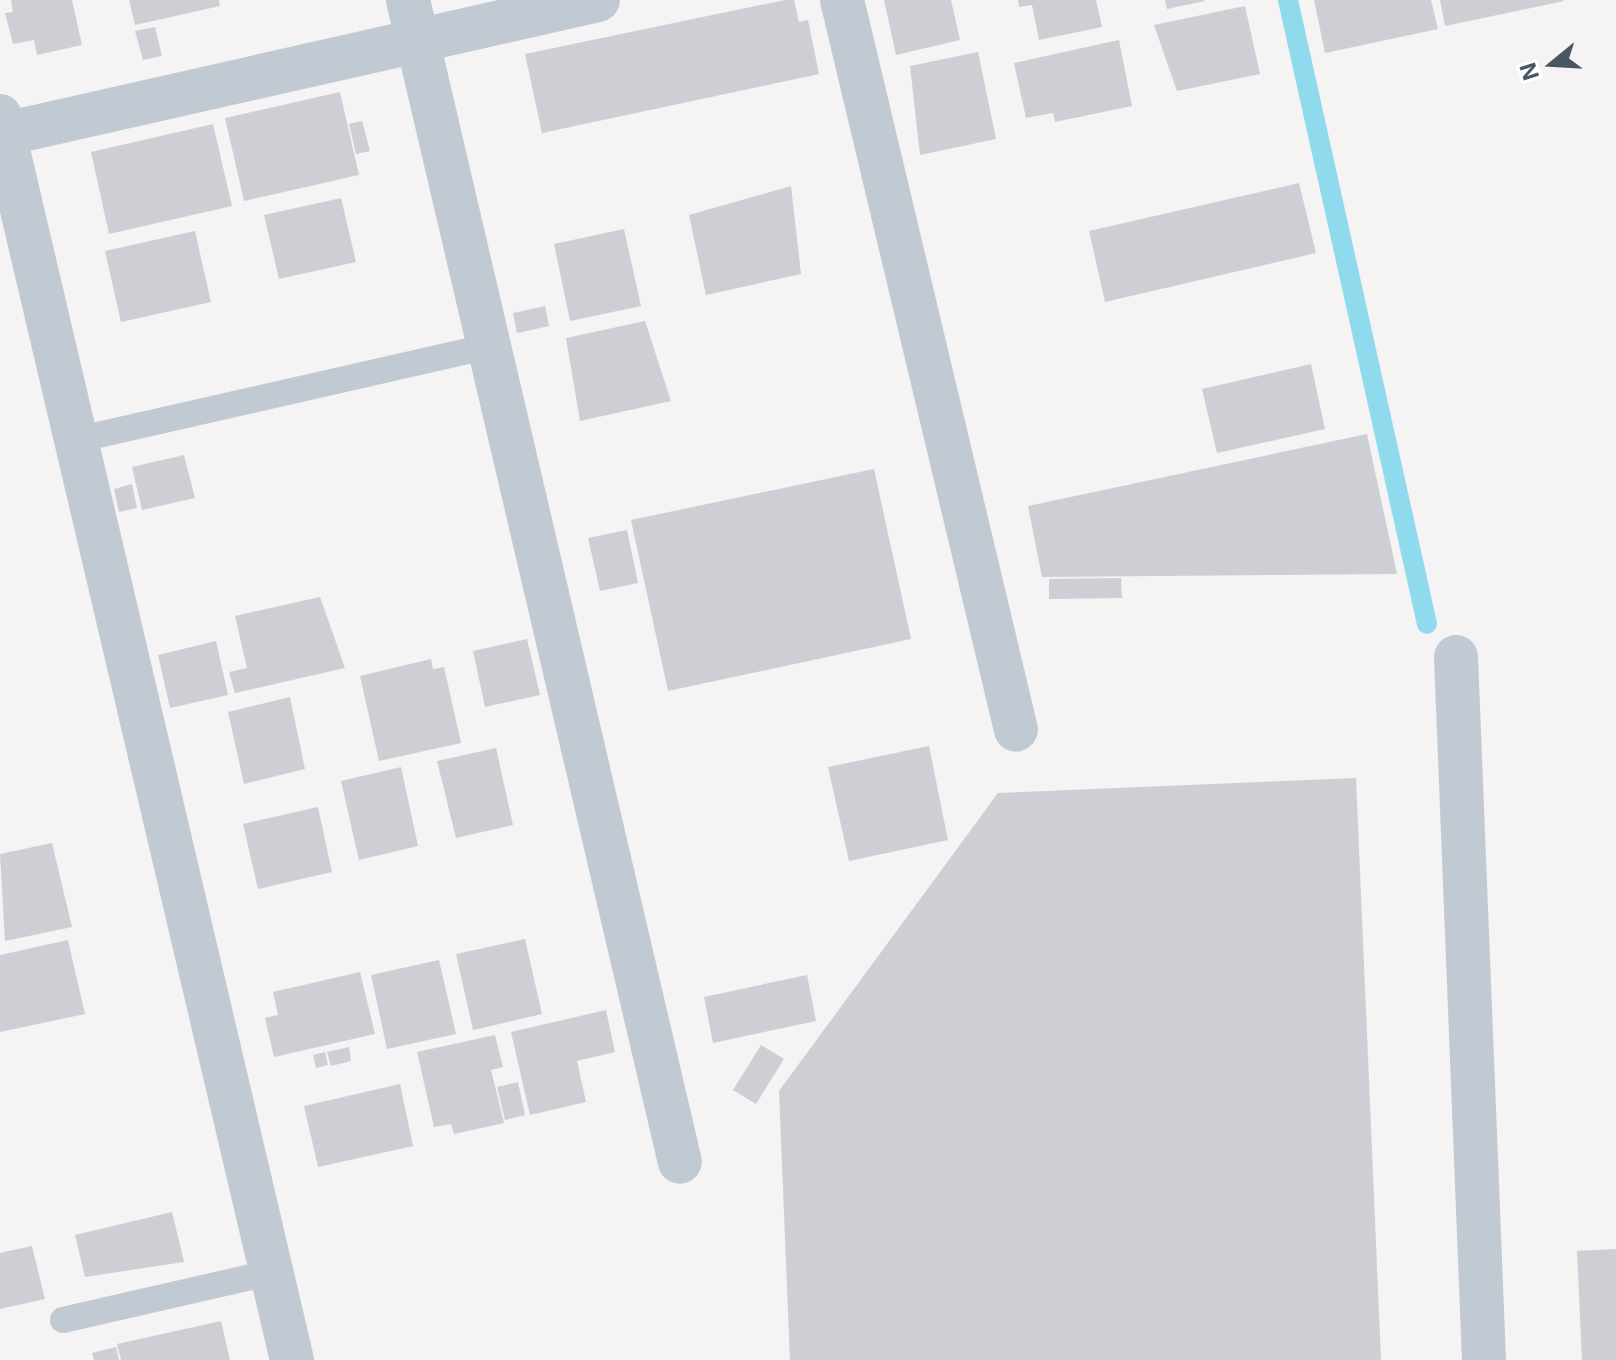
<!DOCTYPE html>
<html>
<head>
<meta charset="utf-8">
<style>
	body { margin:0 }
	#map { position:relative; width:1616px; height:1360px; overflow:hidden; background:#f5f3f3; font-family:Inter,sans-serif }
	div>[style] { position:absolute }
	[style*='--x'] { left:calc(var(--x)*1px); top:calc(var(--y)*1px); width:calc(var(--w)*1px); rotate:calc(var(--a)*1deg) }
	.stream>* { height:20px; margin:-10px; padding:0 10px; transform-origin:10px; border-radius:10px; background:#90daee }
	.building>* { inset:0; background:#cdcfd5 }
	.lane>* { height:26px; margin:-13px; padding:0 13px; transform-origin:13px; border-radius:13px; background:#c1cad2 }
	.street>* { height:44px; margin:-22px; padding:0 22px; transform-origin:22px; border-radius:22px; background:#c1cad2 }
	span { translate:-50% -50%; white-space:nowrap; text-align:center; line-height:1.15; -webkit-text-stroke:6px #fff; paint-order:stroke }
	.north { position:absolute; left:1512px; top:24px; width:80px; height:80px; -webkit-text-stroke:6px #fff; paint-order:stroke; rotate:252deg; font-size:22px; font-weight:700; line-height:32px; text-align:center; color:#4a5661 }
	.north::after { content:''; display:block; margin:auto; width:28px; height:36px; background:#4a5661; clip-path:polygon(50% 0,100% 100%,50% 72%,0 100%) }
</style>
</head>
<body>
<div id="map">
	<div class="stream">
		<i style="--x:1288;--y:0;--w:639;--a:77.44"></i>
	</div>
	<div class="building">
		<i style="clip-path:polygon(11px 0,72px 0,82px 45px,37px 55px,34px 40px,13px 44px,5px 13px,13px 12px)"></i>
		<i style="clip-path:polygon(129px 0,219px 0,220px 6px,135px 25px)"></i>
		<i style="clip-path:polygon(785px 0,794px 0,799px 22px,808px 20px,819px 74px,542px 133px,525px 54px)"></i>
		<i style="clip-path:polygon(884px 0,951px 0,960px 40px,896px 55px)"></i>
		<i style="clip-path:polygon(1018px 0,1096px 0,1102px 27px,1039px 40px,1032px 5px,1019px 7px)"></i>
		<i style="clip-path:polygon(1165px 0,1204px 0,1205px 1px,1167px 9px)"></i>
		<i style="clip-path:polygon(1314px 0,1431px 0,1438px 29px,1325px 53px)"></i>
		<i style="clip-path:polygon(1440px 0,1563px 0,1564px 1px,1445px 26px)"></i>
		<i style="clip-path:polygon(1245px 6px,1260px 74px,1177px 91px,1154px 25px)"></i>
		<i style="clip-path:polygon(155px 27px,162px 56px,143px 60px,135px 31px)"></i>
		<i style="clip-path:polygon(1119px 40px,1132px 106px,1055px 122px,1053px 113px,1026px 118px,1014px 63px)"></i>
		<i style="clip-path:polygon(978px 52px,996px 139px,920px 155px,910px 66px)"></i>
		<i style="clip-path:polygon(340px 92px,359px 175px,244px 201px,225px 118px)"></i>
		<i style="clip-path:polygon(362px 121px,370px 151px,356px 154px,349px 124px)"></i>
		<i style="clip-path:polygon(213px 124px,232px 206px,109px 234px,91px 152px)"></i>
		<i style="clip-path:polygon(1299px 183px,1316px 253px,1105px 302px,1089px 231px)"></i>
		<i style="clip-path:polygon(791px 186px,801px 274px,706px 295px,689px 215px)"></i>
		<i style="clip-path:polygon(341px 198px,356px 262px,279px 279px,264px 215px)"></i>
		<i style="clip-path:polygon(624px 229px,641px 306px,570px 321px,554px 244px)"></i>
		<i style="clip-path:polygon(195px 231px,211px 302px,121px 322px,105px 251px)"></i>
		<i style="clip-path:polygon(545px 306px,549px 326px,517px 333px,513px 313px)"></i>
		<i style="clip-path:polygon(645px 321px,671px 401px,580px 421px,566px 338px)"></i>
		<i style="clip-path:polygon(1311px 364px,1325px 429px,1217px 453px,1202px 389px)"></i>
		<i style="clip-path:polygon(1367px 434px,1397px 574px,1042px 577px,1028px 506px)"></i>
		<i style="clip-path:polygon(184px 455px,195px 498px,142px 510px,132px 467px)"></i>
		<i style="clip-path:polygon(874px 469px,911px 639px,668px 691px,631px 520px)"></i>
		<i style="clip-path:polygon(132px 484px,137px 508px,119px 512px,114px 489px)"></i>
		<i style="clip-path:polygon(627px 530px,638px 583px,600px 591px,588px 538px)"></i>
		<i style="clip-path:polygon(1121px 578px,1122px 598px,1049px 599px,1049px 579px)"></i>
		<i style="clip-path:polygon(320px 597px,345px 668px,235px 693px,229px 672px,247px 668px,235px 616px)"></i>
		<i style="clip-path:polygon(527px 639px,540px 695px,485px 707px,473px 651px)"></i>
		<i style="clip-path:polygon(216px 641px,228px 695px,170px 708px,158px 655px)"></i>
		<i style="clip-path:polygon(431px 659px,433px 669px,444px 667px,461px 743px,379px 761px,360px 676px)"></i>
		<i style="clip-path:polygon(290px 697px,305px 769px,244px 784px,228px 712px)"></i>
		<i style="clip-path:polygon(929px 746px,948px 840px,849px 861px,828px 767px)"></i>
		<i style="clip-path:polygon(496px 748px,513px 825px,456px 838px,437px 761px)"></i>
		<i style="clip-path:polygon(401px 767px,418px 846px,359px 860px,341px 781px)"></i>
		<i style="clip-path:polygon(1356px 778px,1381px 1360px,790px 1360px,779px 1091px,998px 793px)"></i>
		<i style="clip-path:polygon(318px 807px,332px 872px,258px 889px,243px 824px)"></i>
		<i style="clip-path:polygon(52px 843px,72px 927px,5px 941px,0 854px)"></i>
		<i style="clip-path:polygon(525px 939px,542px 1014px,473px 1030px,456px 954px)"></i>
		<i style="clip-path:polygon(68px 940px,85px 1014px,0 1032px,0 955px)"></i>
		<i style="clip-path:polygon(439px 960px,456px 1034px,387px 1049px,371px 975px)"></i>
		<i style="clip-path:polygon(360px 972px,375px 1034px,274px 1057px,265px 1018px,278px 1015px,273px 992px)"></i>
		<i style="clip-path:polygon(807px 975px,816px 1021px,713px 1043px,704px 997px)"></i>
		<i style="clip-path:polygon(606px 1010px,615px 1052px,577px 1061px,586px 1102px,530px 1115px,511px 1032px)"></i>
		<i style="clip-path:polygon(495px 1035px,503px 1067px,491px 1070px,504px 1123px,454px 1134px,451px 1124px,434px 1127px,417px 1052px)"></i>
		<i style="clip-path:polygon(761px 1045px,784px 1059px,756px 1104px,733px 1090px)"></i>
		<i style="clip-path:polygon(349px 1047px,351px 1061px,331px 1066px,327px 1052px)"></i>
		<i style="clip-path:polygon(325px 1052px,328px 1065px,316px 1068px,313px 1055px)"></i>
		<i style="clip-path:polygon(518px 1082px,525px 1115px,505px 1120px,497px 1087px)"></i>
		<i style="clip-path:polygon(400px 1084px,413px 1146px,318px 1167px,304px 1106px)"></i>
		<i style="clip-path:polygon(172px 1212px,184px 1262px,85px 1277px,75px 1235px)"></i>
		<i style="clip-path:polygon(32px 1246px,45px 1299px,0 1309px,0 1253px)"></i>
		<i style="clip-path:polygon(1616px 1249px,1616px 1360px,1582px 1360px,1577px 1251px)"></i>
		<i style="clip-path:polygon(221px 1321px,230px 1360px,121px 1360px,117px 1344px)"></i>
		<i style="clip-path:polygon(116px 1347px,119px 1360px,94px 1360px,92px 1353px)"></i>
	</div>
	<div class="lane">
		<i style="--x:76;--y:440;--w:426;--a:-12.8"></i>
		<i style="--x:63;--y:1320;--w:214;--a:-12.9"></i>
	</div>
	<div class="street">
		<i style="--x:408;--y:0;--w:1193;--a:76.83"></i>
		<i style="--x:842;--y:0;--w:750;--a:76.59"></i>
		<i style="--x:0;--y:116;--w:1278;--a:76.79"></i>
		<i style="--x:0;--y:135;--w:613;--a:-12.72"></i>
		<i style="--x:1456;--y:657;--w:704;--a:87.72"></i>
	</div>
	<div class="north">N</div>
</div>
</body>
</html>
